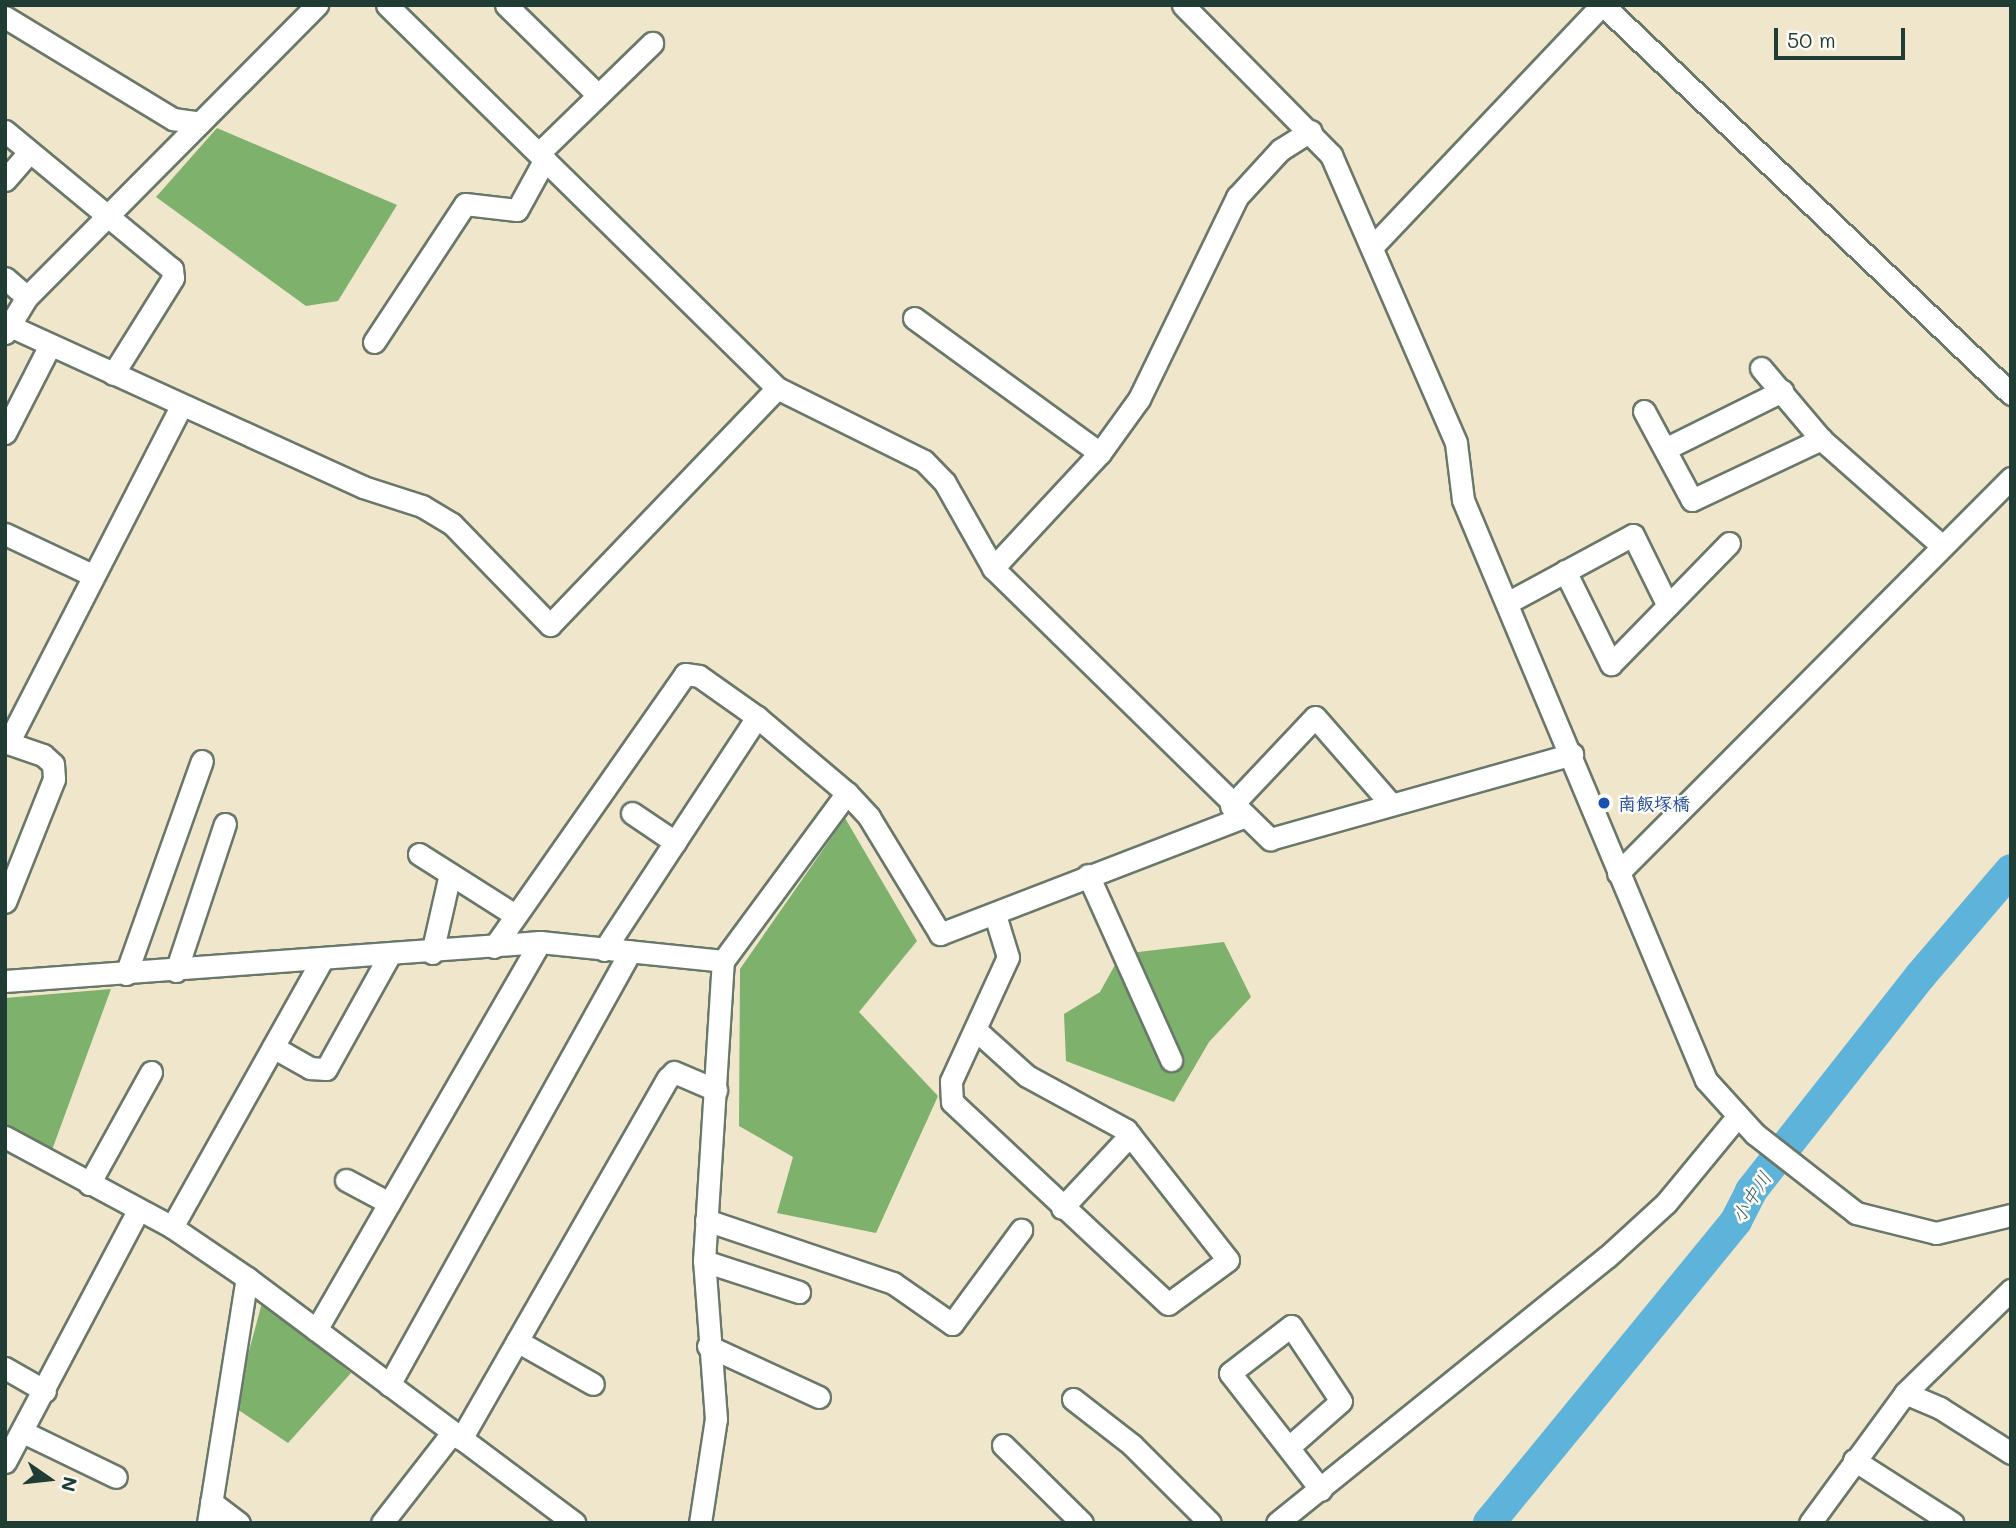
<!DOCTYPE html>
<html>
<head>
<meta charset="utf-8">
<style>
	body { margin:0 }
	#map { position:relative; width:2016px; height:1528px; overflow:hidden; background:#f0e6cc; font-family:Mali,"Klee One",sans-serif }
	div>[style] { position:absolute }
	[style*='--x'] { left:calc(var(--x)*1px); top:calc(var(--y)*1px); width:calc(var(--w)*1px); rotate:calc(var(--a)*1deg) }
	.forest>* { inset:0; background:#7eb16c }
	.river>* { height:32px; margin:-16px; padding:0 16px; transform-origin:16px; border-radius:16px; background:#5eb3da }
	.roads { filter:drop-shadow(2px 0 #687869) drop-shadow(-2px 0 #687869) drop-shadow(0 2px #687869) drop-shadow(0 -2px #687869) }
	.minor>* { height:21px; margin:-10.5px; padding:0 10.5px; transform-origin:10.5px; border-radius:10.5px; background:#fff }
	.dots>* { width:19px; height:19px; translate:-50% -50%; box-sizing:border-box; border:4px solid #fdfcf7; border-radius:50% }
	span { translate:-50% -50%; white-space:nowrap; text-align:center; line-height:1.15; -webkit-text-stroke:5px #fdfcf7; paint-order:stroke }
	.transit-label { font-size:18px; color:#164399; font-weight:700 }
	.left { translate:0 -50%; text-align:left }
	.water-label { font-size:19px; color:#326066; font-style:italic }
	.frame { position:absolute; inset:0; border:7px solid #1f3d34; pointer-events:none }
	.north { position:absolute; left:14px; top:1444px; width:70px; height:70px; -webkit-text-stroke:5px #fdfcf7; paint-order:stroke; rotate:104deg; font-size:19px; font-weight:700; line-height:28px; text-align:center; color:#1f3d34 }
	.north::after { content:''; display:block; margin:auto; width:24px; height:32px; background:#1f3d34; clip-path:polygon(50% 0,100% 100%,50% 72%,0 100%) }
	.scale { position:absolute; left:1774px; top:28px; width:131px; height:32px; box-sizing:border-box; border:4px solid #1f3d34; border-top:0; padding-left:9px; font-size:21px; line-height:24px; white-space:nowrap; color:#1f3d34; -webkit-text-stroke:5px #fdfcf7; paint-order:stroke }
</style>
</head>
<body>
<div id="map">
	<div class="forest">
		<i style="clip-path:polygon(217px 128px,397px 205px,338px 301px,306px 306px,156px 197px)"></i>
		<i style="clip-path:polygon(845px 818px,917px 941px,859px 1012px,938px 1096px,876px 1233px,777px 1213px,793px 1157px,739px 1126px,740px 969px)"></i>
		<i style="clip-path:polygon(1224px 942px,1251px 997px,1209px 1042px,1174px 1102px,1066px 1061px,1064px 1014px,1100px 992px,1121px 954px)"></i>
		<i style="clip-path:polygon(111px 989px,52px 1150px,5px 1127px,5px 998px)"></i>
		<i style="clip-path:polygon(263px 1299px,351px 1373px,288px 1443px,234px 1407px)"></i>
	</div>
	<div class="river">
		<i style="--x:1489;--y:1523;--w:390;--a:-50.7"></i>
		<i style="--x:1736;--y:1221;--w:34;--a:-63"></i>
		<i style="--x:1751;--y:1191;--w:275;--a:-51.8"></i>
		<i style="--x:1921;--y:975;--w:138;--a:-49.4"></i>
	</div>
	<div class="roads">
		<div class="minor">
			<i style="--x:387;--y:5;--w:547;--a:44.48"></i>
			<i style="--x:777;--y:388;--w:164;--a:26.4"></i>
			<i style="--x:924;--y:461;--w:30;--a:46"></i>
			<i style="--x:945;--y:483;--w:98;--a:60.5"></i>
			<i style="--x:993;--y:568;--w:388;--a:44.4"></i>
			<i style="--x:1270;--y:839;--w:314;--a:-15.7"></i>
			<i style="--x:506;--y:5;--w:129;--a:44.4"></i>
			<i style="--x:1183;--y:5;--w:211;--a:45.4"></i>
			<i style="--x:1331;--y:155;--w:314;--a:66.5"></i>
			<i style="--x:1456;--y:443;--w:57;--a:83"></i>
			<i style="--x:1463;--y:500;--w:629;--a:67.27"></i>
			<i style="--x:1706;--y:1080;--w:73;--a:47.8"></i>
			<i style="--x:1755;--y:1134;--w:128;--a:38"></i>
			<i style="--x:1856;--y:1213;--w:82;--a:14"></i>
			<i style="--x:1936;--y:1233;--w:77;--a:-13.5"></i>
			<i style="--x:1603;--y:5;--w:564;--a:43.63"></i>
			<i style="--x:5;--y:17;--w:197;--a:31.3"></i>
			<i style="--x:173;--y:119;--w:27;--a:8"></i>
			<i style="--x:5;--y:131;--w:217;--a:39.6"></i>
			<i style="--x:172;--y:269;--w:9;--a:84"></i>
			<i style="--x:173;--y:278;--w:113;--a:122"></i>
			<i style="--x:539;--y:153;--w:158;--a:-44.2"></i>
			<i style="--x:5;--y:180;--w:37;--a:-49"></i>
			<i style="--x:1373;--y:246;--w:332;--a:-46.5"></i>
			<i style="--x:5;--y:278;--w:29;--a:41"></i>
			<i style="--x:914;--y:318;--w:230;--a:36"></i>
			<i style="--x:10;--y:326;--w:388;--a:24.5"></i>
			<i style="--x:363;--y:487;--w:62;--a:17.9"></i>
			<i style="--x:422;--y:506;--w:35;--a:31"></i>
			<i style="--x:452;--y:524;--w:141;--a:45.9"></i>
			<i style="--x:550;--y:625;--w:328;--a:-46.2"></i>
			<i style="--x:5;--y:333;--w:42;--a:-58.6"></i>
			<i style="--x:27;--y:297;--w:412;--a:-45.2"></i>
			<i style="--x:374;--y:342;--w:165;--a:-56.6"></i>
			<i style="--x:465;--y:204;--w:52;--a:6.6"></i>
			<i style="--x:517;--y:210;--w:58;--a:-61.2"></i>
			<i style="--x:1761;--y:368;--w:93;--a:49.8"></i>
			<i style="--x:1821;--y:439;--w:160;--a:41.5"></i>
			<i style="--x:1644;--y:411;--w:101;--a:61.7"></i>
			<i style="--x:1692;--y:500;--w:143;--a:-25.3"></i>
			<i style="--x:5;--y:433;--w:99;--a:-62.9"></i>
			<i style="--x:1665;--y:449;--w:131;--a:-26.4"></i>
			<i style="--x:5;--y:534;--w:96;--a:25.2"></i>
			<i style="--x:993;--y:568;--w:157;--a:-47.1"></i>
			<i style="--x:1100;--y:453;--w:67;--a:-54.2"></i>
			<i style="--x:1139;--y:399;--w:225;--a:-64.1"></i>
			<i style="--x:1237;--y:197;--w:64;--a:-47.5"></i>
			<i style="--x:1280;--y:150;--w:36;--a:-32"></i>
			<i style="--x:1565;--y:571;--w:104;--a:63.7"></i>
			<i style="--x:1611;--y:664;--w:169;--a:-45.7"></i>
			<i style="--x:1507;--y:603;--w:143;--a:-28.4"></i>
			<i style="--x:1633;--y:535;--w:79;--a:63.8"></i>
			<i style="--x:5;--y:742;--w:40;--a:18.9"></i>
			<i style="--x:43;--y:755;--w:13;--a:42"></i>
			<i style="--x:53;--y:764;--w:15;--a:86"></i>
			<i style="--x:54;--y:779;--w:132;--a:111.7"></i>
			<i style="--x:8;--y:743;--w:379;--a:-62.8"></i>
			<i style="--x:1231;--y:806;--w:122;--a:-46.7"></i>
			<i style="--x:1315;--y:717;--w:116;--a:48.9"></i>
			<i style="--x:632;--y:813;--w:52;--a:34"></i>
			<i style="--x:419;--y:854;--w:114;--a:32.4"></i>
			<i style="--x:1618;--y:873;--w:557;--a:-45.15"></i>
			<i style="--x:1088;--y:875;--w:203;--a:65.8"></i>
			<i style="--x:494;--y:947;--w:333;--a:-55"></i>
			<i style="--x:685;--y:674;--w:14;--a:8"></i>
			<i style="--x:699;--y:676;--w:71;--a:35.3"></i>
			<i style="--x:757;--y:717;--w:118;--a:40.2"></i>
			<i style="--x:604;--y:950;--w:279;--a:-56.7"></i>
			<i style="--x:432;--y:953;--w:81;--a:-77.2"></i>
			<i style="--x:176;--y:971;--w:155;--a:-71.6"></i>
			<i style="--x:126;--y:974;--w:226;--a:-70.4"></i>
			<i style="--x:5;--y:981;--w:536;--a:-4.17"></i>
			<i style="--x:540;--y:942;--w:184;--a:5.9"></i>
			<i style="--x:977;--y:1031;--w:67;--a:42"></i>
			<i style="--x:1027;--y:1076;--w:113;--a:28.6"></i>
			<i style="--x:1126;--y:1130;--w:165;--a:51.9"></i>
			<i style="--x:1228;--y:1260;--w:74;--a:143.7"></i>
			<i style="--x:1168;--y:1304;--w:296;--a:-136.9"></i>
			<i style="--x:952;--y:1102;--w:21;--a:-93"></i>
			<i style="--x:951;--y:1081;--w:136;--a:-65.3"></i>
			<i style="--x:1008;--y:957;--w:44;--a:-107.2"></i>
			<i style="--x:273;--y:1047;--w:43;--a:29.6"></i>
			<i style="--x:310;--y:1068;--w:16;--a:4"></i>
			<i style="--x:326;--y:1069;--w:129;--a:-60.9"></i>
			<i style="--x:5;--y:1137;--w:190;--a:28.3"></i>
			<i style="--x:172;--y:1227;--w:91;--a:34.2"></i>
			<i style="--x:247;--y:1278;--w:409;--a:36.8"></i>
			<i style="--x:346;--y:1180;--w:49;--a:28.1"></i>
			<i style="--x:89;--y:1184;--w:128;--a:-61"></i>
			<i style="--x:1062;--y:1208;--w:100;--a:-47"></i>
			<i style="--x:706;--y:1220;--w:197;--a:18.6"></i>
			<i style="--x:893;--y:1283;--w:72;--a:34.8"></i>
			<i style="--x:952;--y:1324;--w:117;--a:-53.7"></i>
			<i style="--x:172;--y:1227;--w:303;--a:-60.7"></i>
			<i style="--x:704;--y:1261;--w:100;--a:18.1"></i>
			<i style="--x:316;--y:1330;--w:448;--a:-60"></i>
			<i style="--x:517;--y:1341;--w:87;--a:29.5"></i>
			<i style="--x:708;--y:1346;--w:122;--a:24.7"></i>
			<i style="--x:5;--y:1368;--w:46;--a:29.9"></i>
			<i style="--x:389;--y:1385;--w:496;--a:-60.9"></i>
			<i style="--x:1905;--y:1393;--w:38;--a:23"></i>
			<i style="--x:1940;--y:1408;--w:84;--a:32.4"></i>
			<i style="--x:1073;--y:1399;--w:75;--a:37.9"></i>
			<i style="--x:1132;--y:1445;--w:110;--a:45"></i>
			<i style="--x:23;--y:1432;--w:103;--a:25.8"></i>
			<i style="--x:461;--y:1439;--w:416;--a:-60.2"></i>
			<i style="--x:668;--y:1078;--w:8;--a:-45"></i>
			<i style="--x:674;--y:1072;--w:46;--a:23.2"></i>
			<i style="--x:1003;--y:1445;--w:111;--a:44.6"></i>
			<i style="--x:1289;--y:1447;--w:69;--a:-41.5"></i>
			<i style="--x:1341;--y:1401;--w:90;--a:-123.7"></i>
			<i style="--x:1291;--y:1326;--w:77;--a:142.4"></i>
			<i style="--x:1230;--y:1373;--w:148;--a:52.1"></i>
			<i style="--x:1854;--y:1460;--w:117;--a:32.7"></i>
			<i style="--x:5;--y:1462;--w:284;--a:-62.1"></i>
			<i style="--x:211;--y:1502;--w:35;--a:37"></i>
			<i style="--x:208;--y:1523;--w:248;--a:-81"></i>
			<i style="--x:382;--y:1523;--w:114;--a:-52.1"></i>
			<i style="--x:700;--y:1523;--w:105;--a:-81.3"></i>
			<i style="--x:716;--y:1419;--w:158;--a:-94.3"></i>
			<i style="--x:704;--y:1261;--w:301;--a:-86.4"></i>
			<i style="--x:723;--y:961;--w:209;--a:-53.6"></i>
			<i style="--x:847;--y:793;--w:33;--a:47"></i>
			<i style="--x:869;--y:817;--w:137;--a:58.7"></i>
			<i style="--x:940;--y:934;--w:325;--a:-21.1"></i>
			<i style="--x:1277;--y:1523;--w:424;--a:-38.9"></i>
			<i style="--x:1607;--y:1257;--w:80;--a:-42.5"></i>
			<i style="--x:1666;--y:1203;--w:112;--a:-50.5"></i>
			<i style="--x:1810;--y:1523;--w:161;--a:-53.8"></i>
			<i style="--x:1905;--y:1393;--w:148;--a:-44.2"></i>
		</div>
	</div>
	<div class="dots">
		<i style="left:1604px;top:803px;background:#1a4fb4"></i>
	</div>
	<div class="transit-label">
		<span class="left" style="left:1618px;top:803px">南飯塚橋</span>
	</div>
	<div class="water-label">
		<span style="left:1751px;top:1197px;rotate:-57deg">小中川</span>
	</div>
	<div class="frame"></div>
	<div class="north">N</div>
	<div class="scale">50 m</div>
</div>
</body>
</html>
